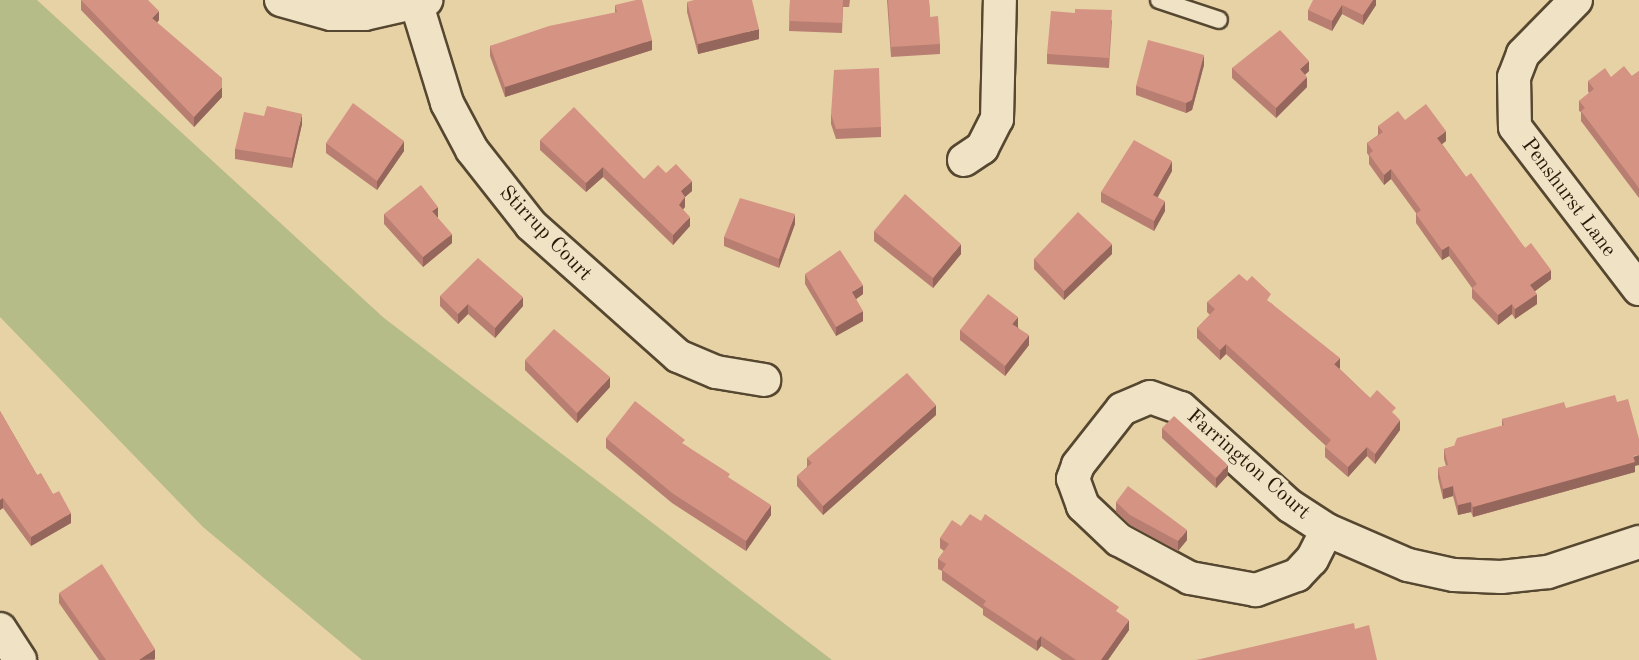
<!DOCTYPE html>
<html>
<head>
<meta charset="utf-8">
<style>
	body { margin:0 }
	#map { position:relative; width:1639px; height:660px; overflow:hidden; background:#e7d2a6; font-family:"Old Standard TT",serif }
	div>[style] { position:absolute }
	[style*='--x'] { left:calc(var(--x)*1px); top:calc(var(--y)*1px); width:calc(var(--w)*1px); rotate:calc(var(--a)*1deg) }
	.green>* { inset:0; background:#b6bc87 }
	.roads { filter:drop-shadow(2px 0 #564730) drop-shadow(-2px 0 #564730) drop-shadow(0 2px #564730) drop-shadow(0 -2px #564730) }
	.service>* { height:16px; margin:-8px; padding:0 8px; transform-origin:8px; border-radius:8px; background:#efe2c5 }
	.minor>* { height:32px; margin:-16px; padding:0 16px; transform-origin:16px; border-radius:16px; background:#efe2c5 }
	.wall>* { inset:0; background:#b77e71 }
	.shaded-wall>* { inset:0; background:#95675c }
	.building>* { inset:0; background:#d59383 }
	span { translate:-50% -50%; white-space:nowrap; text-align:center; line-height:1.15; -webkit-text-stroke:7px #efe2c5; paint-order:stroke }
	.street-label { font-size:21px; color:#261908 }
</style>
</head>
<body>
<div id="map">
	<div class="green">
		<i style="clip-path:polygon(0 0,37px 0,384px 318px,832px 660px,362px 660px,203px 527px,0 317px)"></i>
	</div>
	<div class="roads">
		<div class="service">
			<i style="--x:1159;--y:0;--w:63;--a:18.4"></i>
		</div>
		<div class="minor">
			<i style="--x:281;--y:0;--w:52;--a:15.6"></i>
			<i style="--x:331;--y:14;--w:34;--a:0"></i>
			<i style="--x:365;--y:14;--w:63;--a:-12.9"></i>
			<i style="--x:1576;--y:0;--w:76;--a:134.5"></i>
			<i style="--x:1523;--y:54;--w:25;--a:111"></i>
			<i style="--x:1514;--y:77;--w:50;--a:88.9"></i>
			<i style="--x:1515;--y:127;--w:204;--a:52.6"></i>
			<i style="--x:416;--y:2;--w:106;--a:72.9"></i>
			<i style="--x:447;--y:103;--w:53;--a:62"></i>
			<i style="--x:472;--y:150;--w:95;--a:51.8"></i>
			<i style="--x:531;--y:225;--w:197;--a:41.7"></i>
			<i style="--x:678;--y:356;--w:41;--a:22.8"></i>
			<i style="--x:716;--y:372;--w:49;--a:9.5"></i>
			<i style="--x:964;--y:160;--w:22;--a:-34"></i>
			<i style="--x:982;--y:148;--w:33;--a:-63"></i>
			<i style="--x:997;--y:119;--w:119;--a:-88.6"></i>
			<i style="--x:1150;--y:397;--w:33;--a:20"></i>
			<i style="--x:1181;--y:408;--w:147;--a:42"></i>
			<i style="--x:1290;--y:506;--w:44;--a:33"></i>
			<i style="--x:1327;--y:530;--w:33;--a:117"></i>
			<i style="--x:1312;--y:559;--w:22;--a:133"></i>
			<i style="--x:1297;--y:575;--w:44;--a:159.9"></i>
			<i style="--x:1256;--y:590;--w:67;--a:-169.7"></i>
			<i style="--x:1190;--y:578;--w:81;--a:-151.8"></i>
			<i style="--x:1119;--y:540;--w:50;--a:-136.6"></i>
			<i style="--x:1083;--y:506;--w:29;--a:-110"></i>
			<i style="--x:1073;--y:479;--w:15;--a:-70"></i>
			<i style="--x:1078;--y:465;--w:71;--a:-51.8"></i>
			<i style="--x:1122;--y:409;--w:30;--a:-23"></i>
			<i style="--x:1327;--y:530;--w:88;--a:23.4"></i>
			<i style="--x:1408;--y:565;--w:47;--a:12.3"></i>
			<i style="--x:1454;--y:575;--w:47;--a:2.4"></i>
			<i style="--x:1501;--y:577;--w:47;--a:-6.1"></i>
			<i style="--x:1548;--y:572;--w:96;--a:-18.2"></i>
			<i style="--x:0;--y:629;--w:37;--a:57"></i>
		</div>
	</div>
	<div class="wall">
		<i style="clip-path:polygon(81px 0,159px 20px,157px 23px,222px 97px,194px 127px,81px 10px)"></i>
		<i style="clip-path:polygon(790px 0,850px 0,849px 7px,843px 7px,842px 33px,789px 31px)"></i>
		<i style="clip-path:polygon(887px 0,929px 0,930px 17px,940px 44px,940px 54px,891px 57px)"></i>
		<i style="clip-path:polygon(1376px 0,1376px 5px,1363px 25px,1342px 14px,1332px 31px,1308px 20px,1308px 10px)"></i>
		<i style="clip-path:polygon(687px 2px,759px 39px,698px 54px,687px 12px)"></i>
		<i style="clip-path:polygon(615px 5px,652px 50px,505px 97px,490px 56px,490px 46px,615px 13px)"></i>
		<i style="clip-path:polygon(1112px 20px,1109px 68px,1047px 64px,1047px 54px)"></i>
		<i style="clip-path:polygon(1204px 65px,1192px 110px,1186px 113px,1136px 95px,1136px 86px)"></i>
		<i style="clip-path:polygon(1232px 68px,1309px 71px,1305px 75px,1307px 87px,1276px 118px,1232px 78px)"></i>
		<i style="clip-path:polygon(1639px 71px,1639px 198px,1581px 121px,1581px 112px,1579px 111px,1579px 101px,1589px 93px,1588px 91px,1588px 81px,1611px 77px,1632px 76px)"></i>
		<i style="clip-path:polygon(831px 114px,881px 127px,881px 137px,836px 139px,831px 124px)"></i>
		<i style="clip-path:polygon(1405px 120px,1446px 141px,1442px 144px,1466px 177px,1551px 279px,1535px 291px,1537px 304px,1515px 319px,1512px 314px,1498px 325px,1472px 298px,1472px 288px,1449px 256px,1442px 260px,1416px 223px,1416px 213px,1391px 179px,1384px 185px,1369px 164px,1369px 156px,1367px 153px,1367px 143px,1378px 135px,1378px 126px)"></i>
		<i style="clip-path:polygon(302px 124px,292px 168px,235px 159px,235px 149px)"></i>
		<i style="clip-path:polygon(540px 140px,644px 179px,666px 173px,692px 191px,685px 197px,685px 207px,683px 209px,690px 226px,673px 245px,603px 177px,586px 192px,540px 150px)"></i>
		<i style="clip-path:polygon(326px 143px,404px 151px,377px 190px,326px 153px)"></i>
		<i style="clip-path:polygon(1172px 171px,1158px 197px,1165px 211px,1154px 231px,1101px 202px,1101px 192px)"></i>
		<i style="clip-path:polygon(384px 214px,438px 217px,437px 217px,452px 243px,423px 267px,384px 224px)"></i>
		<i style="clip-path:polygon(795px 224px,779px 268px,724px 246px,724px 237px)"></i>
		<i style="clip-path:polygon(874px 231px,961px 254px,933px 288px,874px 241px)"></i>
		<i style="clip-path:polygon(1112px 254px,1064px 300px,1034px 269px,1034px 259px)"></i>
		<i style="clip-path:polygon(805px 274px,863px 294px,856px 299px,863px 321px,836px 336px,805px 284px)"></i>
		<i style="clip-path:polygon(440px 296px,523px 306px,495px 338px,468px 314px,458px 324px,440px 306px)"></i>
		<i style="clip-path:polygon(1207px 302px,1271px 303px,1370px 398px,1396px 416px,1400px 430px,1375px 464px,1367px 456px,1348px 477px,1325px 457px,1325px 447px,1326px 446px,1226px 354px,1220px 360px,1197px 338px,1197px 328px,1210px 315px,1207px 312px)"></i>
		<i style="clip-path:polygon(1018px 327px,1029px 345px,1005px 376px,960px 340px,960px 330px)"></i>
		<i style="clip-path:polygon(525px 360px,610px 387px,577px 423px,525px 370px)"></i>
		<i style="clip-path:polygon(1566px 408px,1635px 466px,1635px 472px,1473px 517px,1471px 512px,1458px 515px,1453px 496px,1443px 499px,1438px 478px,1438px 468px,1446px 466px,1444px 459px,1444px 449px,1454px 446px,1502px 426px,1502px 419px)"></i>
		<i style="clip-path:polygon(0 411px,37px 475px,53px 494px,71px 523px,31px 546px,3px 508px,0 510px)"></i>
		<i style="clip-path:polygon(936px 415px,823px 515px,797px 486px,797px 476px,807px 467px,807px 458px)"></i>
		<i style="clip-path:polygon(1162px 428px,1228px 475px,1216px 488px,1162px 438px)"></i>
		<i style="clip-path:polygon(606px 438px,685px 445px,730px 479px,771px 515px,746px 551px,672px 503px,606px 448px)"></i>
		<i style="clip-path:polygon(1116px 502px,1187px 540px,1178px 551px,1130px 525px,1116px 512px)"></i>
		<i style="clip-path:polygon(961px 526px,1119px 614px,1129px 630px,1108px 660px,1062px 660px,1041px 646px,1037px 651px,983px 615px,983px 609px,942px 580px,942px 571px,938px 569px,938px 559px,944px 551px,940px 548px,940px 538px)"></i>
		<i style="clip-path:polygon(59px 593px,155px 659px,154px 660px,99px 660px,59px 603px)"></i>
	</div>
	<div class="shaded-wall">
		<i style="clip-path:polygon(1373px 0,1376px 0,1376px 5px,1363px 25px,1363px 15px)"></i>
		<i style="clip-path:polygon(1342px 5px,1342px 14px,1332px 31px,1332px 21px)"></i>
		<i style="clip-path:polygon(159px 11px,159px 20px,152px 28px,152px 18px)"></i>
		<i style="clip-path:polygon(759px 29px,759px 39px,698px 54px,698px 44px)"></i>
		<i style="clip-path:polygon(652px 40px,652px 50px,505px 97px,505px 87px)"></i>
		<i style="clip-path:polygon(1204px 55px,1204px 65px,1192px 110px,1186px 113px,1186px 103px)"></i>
		<i style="clip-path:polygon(1309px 61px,1309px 71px,1300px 79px,1300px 69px)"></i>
		<i style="clip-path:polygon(1307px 77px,1307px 87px,1276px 118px,1276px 108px)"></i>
		<i style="clip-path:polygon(222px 87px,222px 97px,194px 127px,194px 117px)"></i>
		<i style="clip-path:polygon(302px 114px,302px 124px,292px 168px,292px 158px)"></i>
		<i style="clip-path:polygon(1446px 131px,1446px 141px,1437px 148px,1437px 138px)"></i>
		<i style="clip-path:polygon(404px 141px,404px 151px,377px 190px,377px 181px)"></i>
		<i style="clip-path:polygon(1172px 161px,1172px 171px,1153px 205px,1153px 195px)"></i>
		<i style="clip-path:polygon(603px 167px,603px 177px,586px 192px,586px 183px)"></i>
		<i style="clip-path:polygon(1391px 169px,1391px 179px,1384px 185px,1384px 175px)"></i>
		<i style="clip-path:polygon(692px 181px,692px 191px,685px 197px,685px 207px,679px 214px,679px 205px,681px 191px)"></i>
		<i style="clip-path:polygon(1165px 201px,1165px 211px,1154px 231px,1154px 221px)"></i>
		<i style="clip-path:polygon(438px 207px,438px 217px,432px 221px,432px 211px)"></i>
		<i style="clip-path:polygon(795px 214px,795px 224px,779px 268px,779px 259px)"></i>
		<i style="clip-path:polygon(690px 217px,690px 226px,673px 245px,673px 235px)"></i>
		<i style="clip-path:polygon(452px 234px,452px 243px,423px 267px,423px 257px)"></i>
		<i style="clip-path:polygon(961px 244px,961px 254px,933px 288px,933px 278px)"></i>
		<i style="clip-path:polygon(1112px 244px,1112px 254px,1064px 300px,1064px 291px)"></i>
		<i style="clip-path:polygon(1449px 246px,1449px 256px,1442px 260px,1442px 250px)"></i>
		<i style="clip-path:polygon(1551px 270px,1551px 279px,1530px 295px,1530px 285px)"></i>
		<i style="clip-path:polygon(863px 285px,863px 294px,852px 302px,852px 292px)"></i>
		<i style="clip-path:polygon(1537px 294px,1537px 304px,1515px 319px,1515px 309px)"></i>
		<i style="clip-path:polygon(523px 297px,523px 306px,495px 338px,495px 328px)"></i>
		<i style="clip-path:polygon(468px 304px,468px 314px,458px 324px,458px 314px)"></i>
		<i style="clip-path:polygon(1512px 304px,1512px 314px,1498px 325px,1498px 315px)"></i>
		<i style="clip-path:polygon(863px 311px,863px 321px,836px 336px,836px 327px)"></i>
		<i style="clip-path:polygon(1018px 317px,1018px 327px,1012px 334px,1012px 324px)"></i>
		<i style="clip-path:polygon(1029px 335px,1029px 345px,1005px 376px,1005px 366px)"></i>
		<i style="clip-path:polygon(1226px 344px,1226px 354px,1220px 360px,1220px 350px)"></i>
		<i style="clip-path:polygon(1340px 358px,1340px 368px,1334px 374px,1334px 364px)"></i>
		<i style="clip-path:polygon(610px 377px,610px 387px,577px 423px,577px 413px)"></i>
		<i style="clip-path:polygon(936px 405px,936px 415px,823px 515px,823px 506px)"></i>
		<i style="clip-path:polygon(1400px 420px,1400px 430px,1375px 464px,1375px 454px)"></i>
		<i style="clip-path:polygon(1367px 447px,1367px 456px,1348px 477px,1348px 467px)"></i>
		<i style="clip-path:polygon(1639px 455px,1639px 465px,1635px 466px,1635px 472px,1473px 517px,1473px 507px)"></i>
		<i style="clip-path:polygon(1228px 465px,1228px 475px,1216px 488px,1216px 478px)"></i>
		<i style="clip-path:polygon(1453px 486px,1453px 496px,1443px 499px,1443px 489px)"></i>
		<i style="clip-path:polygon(3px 498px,3px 508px,0 510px,0 500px)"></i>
		<i style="clip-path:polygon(1471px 502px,1471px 512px,1458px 515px,1458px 505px)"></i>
		<i style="clip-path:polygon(771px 505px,771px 515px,746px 551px,746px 541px)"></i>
		<i style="clip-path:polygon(71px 513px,71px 523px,31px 546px,31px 537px)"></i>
		<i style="clip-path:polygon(1187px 530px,1187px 540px,1178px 551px,1178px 541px)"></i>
		<i style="clip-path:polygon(1129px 620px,1129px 630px,1108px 660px,1101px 660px)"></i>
		<i style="clip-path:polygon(1041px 636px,1041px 646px,1037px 651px,1037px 641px)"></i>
		<i style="clip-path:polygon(155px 649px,155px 659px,139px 660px)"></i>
	</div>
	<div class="building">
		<i style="clip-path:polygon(81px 0,148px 0,159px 11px,152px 18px,222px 78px,222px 87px,194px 117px)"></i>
		<i style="clip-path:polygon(636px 0,642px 0,652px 40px,505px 87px,490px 46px,549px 26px,617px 12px,615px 5px)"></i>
		<i style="clip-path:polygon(694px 0,752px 0,759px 29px,698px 44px,687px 2px)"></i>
		<i style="clip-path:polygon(790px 0,843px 0,842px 23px,789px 21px)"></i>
		<i style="clip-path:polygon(888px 0,929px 0,930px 17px,938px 16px,940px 44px,891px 47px)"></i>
		<i style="clip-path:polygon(1313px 0,1373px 0,1363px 15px,1342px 5px,1332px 21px,1308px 10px)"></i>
		<i style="clip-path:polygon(1075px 9px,1112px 10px,1109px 58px,1047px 54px,1051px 11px,1075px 13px)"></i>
		<i style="clip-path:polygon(1280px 30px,1309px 61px,1300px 69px,1307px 77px,1276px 108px,1232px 68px)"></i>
		<i style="clip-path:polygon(1148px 40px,1204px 55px,1192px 100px,1186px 103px,1136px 86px)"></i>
		<i style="clip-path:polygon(1624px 66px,1632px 76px,1639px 71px,1639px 188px,1581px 111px,1585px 108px,1579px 101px,1594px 89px,1588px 81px,1605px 68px,1611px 77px)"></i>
		<i style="clip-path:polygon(879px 68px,881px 127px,836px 129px,831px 114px,834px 70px)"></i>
		<i style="clip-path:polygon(353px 103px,404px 141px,377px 181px,326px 143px)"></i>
		<i style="clip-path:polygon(1426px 104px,1446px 131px,1437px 138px,1466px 177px,1471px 173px,1525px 248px,1531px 243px,1551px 270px,1530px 285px,1537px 294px,1515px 309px,1512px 304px,1498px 315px,1472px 288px,1477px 284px,1449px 246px,1442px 250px,1416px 214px,1421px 210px,1391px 169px,1384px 175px,1369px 154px,1373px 151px,1367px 143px,1383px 132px,1378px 126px,1398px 111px,1405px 120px)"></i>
		<i style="clip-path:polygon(267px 106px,302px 114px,292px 158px,235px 149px,244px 112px,264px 116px)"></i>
		<i style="clip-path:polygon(574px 107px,644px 179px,658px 165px,666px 173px,676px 164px,692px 181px,681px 191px,685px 197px,679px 205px,690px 217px,673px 235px,603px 167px,586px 183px,540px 140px)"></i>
		<i style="clip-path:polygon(1134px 140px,1172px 161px,1153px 195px,1165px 201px,1154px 221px,1101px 192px)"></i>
		<i style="clip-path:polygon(421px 185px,438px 207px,432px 211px,452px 234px,423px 257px,384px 214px)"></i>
		<i style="clip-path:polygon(905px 194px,961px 244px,933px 278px,874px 231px)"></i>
		<i style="clip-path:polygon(740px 198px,795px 214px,779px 259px,724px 237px)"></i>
		<i style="clip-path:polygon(1078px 212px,1112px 244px,1064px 291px,1034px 259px)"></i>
		<i style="clip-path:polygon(840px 250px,863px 285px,852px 292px,863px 311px,836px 327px,805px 274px)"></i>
		<i style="clip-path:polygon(478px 258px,523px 297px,495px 328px,468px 304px,458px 314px,440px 296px)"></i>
		<i style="clip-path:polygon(1239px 274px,1247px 281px,1252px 276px,1271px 294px,1267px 300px,1340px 358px,1334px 364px,1370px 398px,1377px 390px,1396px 408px,1392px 412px,1400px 420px,1375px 454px,1367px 447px,1348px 467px,1325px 447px,1331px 440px,1226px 344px,1220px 350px,1197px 328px,1215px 309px,1207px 302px)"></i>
		<i style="clip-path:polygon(988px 294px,1018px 317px,1012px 324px,1029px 335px,1005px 366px,960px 330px)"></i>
		<i style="clip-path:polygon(554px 329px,610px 377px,577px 413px,525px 360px)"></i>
		<i style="clip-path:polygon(907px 373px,936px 405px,823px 506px,797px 476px,812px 463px,807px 458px)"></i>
		<i style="clip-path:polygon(1615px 395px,1617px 402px,1628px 399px,1639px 439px,1639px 455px,1633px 456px,1635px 462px,1473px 507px,1471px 502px,1458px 505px,1453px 486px,1443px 489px,1438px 468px,1448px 465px,1444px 449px,1454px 446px,1457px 438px,1504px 425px,1502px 419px,1564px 402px,1566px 408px)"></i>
		<i style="clip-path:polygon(635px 401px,685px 440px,682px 443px,730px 474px,728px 477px,771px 505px,746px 541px,672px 493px,606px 438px)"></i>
		<i style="clip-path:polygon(0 411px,37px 475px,41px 473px,53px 494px,59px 491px,71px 513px,31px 537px,3px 498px,0 500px)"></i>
		<i style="clip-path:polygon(1174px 416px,1228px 465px,1216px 478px,1162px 428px)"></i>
		<i style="clip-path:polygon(1128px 486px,1187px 530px,1178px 541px,1130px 515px,1116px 502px)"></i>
		<i style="clip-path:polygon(970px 514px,981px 521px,985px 514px,1119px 607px,1116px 611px,1129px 620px,1101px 660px,1076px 660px,1041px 636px,1037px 641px,983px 605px,986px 601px,942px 570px,946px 564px,938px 559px,949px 544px,940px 538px,952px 520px,961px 526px)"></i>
		<i style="clip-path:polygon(102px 564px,155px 649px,139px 660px,106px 660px,59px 593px)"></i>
		<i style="clip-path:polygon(1354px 623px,1355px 629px,1369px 625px,1377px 660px,1196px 660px)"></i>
	</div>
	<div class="street-label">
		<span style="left:1568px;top:198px;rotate:53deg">Penshurst Lane</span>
		<span style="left:545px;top:234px;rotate:46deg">Stirrup Court</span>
		<span style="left:1248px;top:465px;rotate:41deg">Farrington Court</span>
	</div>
</div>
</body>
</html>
